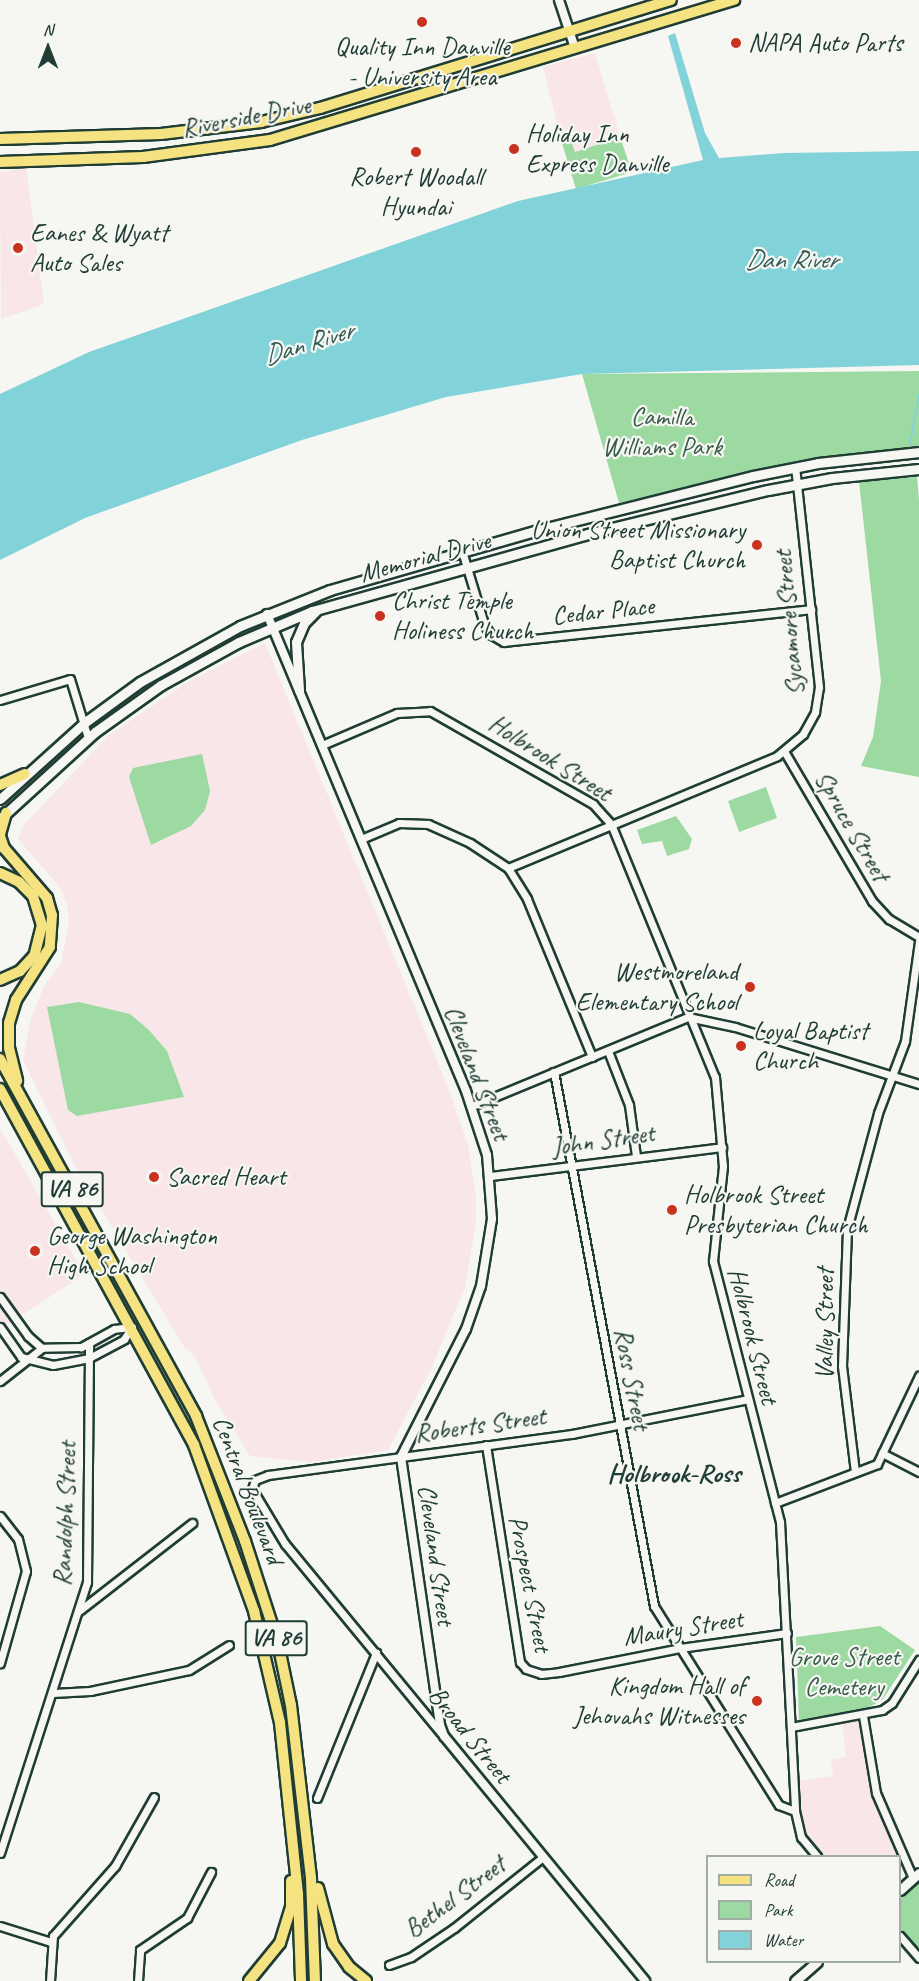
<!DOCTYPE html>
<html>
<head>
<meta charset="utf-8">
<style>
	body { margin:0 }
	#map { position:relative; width:919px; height:1981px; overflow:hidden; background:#f6f6f2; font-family:Caveat,sans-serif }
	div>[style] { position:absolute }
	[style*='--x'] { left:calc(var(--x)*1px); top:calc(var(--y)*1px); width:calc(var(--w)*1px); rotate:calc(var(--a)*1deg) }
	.built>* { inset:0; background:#f8e6e9 }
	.green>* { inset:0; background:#9cdaa2 }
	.water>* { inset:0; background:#82d3d9 }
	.stream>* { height:2px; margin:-1px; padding:0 1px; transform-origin:1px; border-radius:1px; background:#82d3d9 }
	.roads { filter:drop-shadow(2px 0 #1f3d34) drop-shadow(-2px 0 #1f3d34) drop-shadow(0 2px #1f3d34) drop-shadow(0 -2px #1f3d34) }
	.minor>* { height:7px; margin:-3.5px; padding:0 3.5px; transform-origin:3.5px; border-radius:3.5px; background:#f6f6f2 }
	.tertiary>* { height:8px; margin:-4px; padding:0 4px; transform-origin:4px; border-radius:4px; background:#f6f6f2 }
	.secondary>* { height:9px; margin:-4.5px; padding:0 4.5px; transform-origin:4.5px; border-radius:4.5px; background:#f6f6f2 }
	.primary>* { height:10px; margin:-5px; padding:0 5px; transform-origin:5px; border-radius:5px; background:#f5e381 }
	.dots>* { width:16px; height:16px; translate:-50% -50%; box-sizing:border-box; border:3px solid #f6f6f2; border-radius:50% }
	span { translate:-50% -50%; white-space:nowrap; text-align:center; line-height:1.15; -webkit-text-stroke:4.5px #f6f6f2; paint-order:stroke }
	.shield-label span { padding:2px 4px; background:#f6f6f2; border:2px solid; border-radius:4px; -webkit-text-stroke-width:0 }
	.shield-label { font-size:24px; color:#1f3d34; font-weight:700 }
	.poi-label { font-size:26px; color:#1f3d34 }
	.left { translate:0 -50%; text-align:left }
	.right { translate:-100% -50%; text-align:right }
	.street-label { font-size:26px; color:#1f3d34 }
	.park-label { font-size:26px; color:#385c4a }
	.water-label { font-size:27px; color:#335b55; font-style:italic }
	.neighbourhood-label { font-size:27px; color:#1f3d34; font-weight:700 }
	.legend { position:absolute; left:706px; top:1855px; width:195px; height:108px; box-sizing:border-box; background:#f6f6f2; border:2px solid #a0aca6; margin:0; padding:8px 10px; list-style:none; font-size:18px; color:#1f3d34 }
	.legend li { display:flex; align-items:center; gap:12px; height:30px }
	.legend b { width:30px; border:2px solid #a0aca6 }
	.north { position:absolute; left:18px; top:18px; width:60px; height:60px; -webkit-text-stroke:4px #f6f6f2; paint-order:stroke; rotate:0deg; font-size:16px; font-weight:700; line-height:24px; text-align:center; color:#1f3d34 }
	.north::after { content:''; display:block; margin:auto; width:21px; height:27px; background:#1f3d34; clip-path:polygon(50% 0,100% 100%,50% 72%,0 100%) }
</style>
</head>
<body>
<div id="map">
	<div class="built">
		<i style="clip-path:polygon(595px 53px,620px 137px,574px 152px,571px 141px,562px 143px,543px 67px)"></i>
		<i style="clip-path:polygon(26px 168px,44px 304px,1px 319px,0 172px)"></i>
		<i style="clip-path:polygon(265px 643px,449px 1090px,468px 1145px,476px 1198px,476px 1223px,465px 1287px,432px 1367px,388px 1450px,311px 1462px,250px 1456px,214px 1398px,195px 1356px,184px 1347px,74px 1164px,23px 1060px,31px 1018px,45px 984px,61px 964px,69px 921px,67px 904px,59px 886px,18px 839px,23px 826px,110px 734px,191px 680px)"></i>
		<i style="clip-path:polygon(0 1128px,84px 1274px,0 1330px)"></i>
		<i style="clip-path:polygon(861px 1719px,869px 1779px,898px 1856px,824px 1856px,806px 1833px,799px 1812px,797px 1781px,833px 1776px,831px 1760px,846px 1757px,842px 1722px)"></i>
	</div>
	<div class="green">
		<i style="clip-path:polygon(620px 137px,632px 172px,576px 189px,562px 143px,571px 141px,575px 152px)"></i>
		<i style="clip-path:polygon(919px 371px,919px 447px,792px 463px,619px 503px,582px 374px)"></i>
		<i style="clip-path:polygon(917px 477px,919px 499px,919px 777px,861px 766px,873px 737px,881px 681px,859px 481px)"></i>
		<i style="clip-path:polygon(202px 754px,210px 791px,205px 810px,191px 826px,151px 845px,129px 777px,133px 768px)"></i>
		<i style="clip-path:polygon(766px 787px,777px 818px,739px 832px,728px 801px)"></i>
		<i style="clip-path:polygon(676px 816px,692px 839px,689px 849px,667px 856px,662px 841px,642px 844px,637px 830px)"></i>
		<i style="clip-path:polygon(79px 1002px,130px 1014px,149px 1030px,167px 1051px,184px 1097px,77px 1116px,68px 1110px,47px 1007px)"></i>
		<i style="clip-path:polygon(880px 1626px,915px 1650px,883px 1699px,865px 1710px,799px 1720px,796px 1637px)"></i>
		<i style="clip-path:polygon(919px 1873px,919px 1958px,900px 1936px,900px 1890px)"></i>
	</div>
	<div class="water">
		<i style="clip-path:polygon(675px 33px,705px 133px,719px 158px,784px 153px,919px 151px,919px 365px,582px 374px,446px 397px,302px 440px,85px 518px,0 560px,0 394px,89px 352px,518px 201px,703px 160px,668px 36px)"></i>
	</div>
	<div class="stream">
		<i style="--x:910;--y:444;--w:50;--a:-79.6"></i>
	</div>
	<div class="roads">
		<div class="minor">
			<i style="--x:462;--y:551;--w:76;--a:73.2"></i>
			<i style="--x:484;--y:624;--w:12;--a:59"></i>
			<i style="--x:490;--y:634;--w:16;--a:30"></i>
			<i style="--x:504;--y:642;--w:309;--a:-6.1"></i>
			<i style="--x:0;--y:700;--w:73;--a:-16.7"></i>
			<i style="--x:70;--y:679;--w:62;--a:73"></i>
			<i style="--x:322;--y:745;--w:82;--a:-23.1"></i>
			<i style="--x:397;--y:713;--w:33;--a:-3"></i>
			<i style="--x:430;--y:711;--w:188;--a:29.7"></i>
			<i style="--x:593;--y:804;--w:27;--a:48"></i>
			<i style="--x:611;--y:824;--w:274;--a:67.7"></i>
			<i style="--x:715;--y:1077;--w:89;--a:84.9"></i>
			<i style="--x:723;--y:1166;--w:96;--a:96"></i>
			<i style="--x:713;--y:1261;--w:269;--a:75.6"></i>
			<i style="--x:780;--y:1522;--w:289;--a:87"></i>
			<i style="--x:795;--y:1811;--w:27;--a:77"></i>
			<i style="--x:801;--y:1837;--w:25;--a:50"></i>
			<i style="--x:784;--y:751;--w:174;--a:59.6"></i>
			<i style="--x:872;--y:901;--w:25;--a:47"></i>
			<i style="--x:889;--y:919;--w:35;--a:31"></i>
			<i style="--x:361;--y:839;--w:41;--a:-22.8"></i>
			<i style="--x:399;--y:823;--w:29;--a:2"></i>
			<i style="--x:428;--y:824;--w:46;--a:24.3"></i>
			<i style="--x:470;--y:843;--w:45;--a:33.3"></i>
			<i style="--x:508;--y:868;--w:36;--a:58"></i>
			<i style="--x:527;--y:899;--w:171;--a:67.6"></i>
			<i style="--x:508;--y:868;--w:291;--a:-22.6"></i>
			<i style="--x:777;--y:756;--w:34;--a:-40"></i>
			<i style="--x:803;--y:734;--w:25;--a:-61"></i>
			<i style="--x:815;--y:712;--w:25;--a:-81"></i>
			<i style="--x:819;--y:687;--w:221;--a:-96.2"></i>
			<i style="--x:608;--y:1051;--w:58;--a:68.7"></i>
			<i style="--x:629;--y:1105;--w:51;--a:82.2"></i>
			<i style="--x:554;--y:1072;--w:543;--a:79.39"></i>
			<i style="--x:654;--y:1606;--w:235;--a:57.9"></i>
			<i style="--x:779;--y:1805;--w:17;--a:21"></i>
			<i style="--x:472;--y:1106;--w:234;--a:-22.4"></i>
			<i style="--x:688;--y:1017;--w:48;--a:12"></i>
			<i style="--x:735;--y:1027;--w:193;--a:17.2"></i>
			<i style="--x:490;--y:1176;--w:234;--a:-7.1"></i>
			<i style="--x:0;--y:1297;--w:48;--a:54.3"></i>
			<i style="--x:28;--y:1336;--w:18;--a:41"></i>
			<i style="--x:0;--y:1327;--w:37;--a:55"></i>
			<i style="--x:21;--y:1357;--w:33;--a:14"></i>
			<i style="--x:53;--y:1365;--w:37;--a:-11"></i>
			<i style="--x:89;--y:1358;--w:40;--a:-28"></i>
			<i style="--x:124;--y:1339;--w:14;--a:-56"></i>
			<i style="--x:132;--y:1327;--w:18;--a:174"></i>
			<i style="--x:114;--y:1329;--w:38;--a:151"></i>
			<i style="--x:81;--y:1347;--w:39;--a:179"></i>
			<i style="--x:0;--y:1381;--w:53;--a:-38.2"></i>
			<i style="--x:486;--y:1445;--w:220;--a:81.1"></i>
			<i style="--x:520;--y:1662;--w:9;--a:49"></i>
			<i style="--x:526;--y:1669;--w:16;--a:18"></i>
			<i style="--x:541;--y:1674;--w:18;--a:-6"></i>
			<i style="--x:559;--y:1672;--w:123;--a:-11.2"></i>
			<i style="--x:680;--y:1648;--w:108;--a:-8"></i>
			<i style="--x:882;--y:1453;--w:42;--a:27.2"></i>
			<i style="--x:855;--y:1472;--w:107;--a:-97"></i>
			<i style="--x:842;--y:1366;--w:137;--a:-87.9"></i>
			<i style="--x:847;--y:1229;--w:120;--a:-75"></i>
			<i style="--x:878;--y:1113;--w:77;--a:-69.4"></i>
			<i style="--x:905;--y:1041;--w:101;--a:-82"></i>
			<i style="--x:775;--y:1503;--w:109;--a:-20.9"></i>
			<i style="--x:877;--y:1464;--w:98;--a:-64.5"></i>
			<i style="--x:0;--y:1516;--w:29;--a:52"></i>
			<i style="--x:18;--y:1539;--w:33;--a:76"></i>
			<i style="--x:26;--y:1571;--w:96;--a:105.8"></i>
			<i style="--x:80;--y:1610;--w:142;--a:-37.8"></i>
			<i style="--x:53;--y:1693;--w:37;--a:-3"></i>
			<i style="--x:90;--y:1691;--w:101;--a:-12"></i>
			<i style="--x:189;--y:1670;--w:47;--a:-32"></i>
			<i style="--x:863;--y:1716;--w:78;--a:80.4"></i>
			<i style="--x:876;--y:1793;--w:93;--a:66.5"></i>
			<i style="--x:791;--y:1727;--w:93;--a:-10.6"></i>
			<i style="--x:882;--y:1710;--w:12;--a:-35"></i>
			<i style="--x:892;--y:1703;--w:51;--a:-57.9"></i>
			<i style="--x:441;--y:1733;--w:245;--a:-129.5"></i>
			<i style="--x:285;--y:1544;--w:64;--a:-121"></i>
			<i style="--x:252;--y:1489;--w:9;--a:-72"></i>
			<i style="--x:255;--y:1480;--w:14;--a:-21"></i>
			<i style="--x:268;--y:1475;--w:307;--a:-7.7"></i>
			<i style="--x:572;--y:1434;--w:179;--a:-11.2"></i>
			<i style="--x:317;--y:1798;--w:157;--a:-67.9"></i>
			<i style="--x:0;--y:1853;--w:285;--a:-72.2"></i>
			<i style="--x:87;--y:1582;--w:239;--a:-89.5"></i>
			<i style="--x:0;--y:1926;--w:53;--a:17.4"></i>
			<i style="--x:900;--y:1936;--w:29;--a:49"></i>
			<i style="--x:389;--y:1965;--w:23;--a:-20"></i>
			<i style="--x:411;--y:1957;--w:52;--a:-34"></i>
			<i style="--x:454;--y:1928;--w:114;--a:-38.6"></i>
			<i style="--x:50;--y:1981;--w:45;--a:-86.2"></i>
			<i style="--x:53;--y:1936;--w:94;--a:-48.5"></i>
			<i style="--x:115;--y:1866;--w:79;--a:-60.5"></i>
			<i style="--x:138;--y:1981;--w:31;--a:-86"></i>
			<i style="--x:140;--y:1950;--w:57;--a:-34.2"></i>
			<i style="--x:187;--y:1918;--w:52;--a:-62.4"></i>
		</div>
		<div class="tertiary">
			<i style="--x:559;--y:0;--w:51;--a:71.6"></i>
			<i style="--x:267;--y:614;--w:517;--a:67.35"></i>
			<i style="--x:466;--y:1091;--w:67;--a:71.8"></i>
			<i style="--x:487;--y:1155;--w:64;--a:85.5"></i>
			<i style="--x:492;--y:1219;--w:68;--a:99.3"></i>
			<i style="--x:481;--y:1286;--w:46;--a:109.2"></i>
			<i style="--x:466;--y:1329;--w:144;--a:116.9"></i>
			<i style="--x:401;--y:1457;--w:271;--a:81.7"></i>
			<i style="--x:440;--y:1725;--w:12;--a:70"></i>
			<i style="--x:444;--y:1736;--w:317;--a:50.6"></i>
		</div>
		<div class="secondary">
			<i style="--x:299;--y:690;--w:48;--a:-93.6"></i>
			<i style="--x:296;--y:642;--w:21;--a:-67"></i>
			<i style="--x:304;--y:623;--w:16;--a:-45"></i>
			<i style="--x:0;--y:799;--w:113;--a:-42.1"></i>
			<i style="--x:84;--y:723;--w:69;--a:-36.2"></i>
			<i style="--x:140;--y:682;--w:115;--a:-29.2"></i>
			<i style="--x:240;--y:626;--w:97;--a:-21.8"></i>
			<i style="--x:330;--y:590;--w:216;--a:-16.1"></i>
			<i style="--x:538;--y:530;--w:222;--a:-14.1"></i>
			<i style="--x:753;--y:476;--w:66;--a:-11.3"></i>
			<i style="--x:818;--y:463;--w:102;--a:-6.2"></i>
			<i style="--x:2;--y:817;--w:126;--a:-42.4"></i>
			<i style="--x:95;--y:732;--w:81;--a:-35.5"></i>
			<i style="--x:161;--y:685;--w:89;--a:-28.9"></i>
			<i style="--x:239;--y:642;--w:79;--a:-23"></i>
			<i style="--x:312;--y:611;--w:286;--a:-15.6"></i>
			<i style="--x:587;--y:534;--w:186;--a:-13.7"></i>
			<i style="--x:768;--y:490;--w:65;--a:-10.6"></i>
			<i style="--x:832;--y:478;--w:87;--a:-5.9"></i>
			<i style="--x:900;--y:1890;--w:25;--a:-42"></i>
			<i style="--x:795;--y:1981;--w:29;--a:-41"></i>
		</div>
		<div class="primary">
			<i style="--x:0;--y:139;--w:161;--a:-1.8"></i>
			<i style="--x:161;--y:134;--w:101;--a:-6.8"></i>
			<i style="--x:261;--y:122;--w:61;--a:-13.3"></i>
			<i style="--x:320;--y:108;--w:367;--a:-17.1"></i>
			<i style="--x:0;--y:162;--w:143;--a:-2"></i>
			<i style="--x:143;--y:157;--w:128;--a:-7.6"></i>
			<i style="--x:270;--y:140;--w:485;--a:-16.8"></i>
			<i style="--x:0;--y:785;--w:27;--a:-24"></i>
			<i style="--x:0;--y:834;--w:22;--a:-74"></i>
			<i style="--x:0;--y:836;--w:13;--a:72"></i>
			<i style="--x:4;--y:848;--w:66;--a:49.3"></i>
			<i style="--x:47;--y:898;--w:18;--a:74"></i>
			<i style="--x:52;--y:915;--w:32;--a:94"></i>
			<i style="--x:50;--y:947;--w:63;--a:122.7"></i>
			<i style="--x:16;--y:1000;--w:24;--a:107"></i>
			<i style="--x:9;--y:1023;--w:25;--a:90"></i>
			<i style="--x:9;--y:1048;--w:34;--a:76"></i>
			<i style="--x:0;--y:873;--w:21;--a:25"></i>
			<i style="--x:19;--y:882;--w:20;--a:45"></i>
			<i style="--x:33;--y:896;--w:30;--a:73"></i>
			<i style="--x:42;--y:925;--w:32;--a:104"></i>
			<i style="--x:34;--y:956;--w:21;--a:133"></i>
			<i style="--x:20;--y:971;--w:22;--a:156"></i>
			<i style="--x:0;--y:1059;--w:407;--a:61.2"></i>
			<i style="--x:196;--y:1416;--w:134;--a:68.6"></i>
			<i style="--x:245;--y:1541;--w:107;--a:72.1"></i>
			<i style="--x:278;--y:1643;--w:63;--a:78.2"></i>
			<i style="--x:291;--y:1705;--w:174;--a:83.4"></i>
			<i style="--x:311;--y:1878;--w:103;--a:87.8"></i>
			<i style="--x:0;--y:1089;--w:405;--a:61.4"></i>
			<i style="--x:194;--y:1445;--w:177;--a:70.1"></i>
			<i style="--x:254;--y:1611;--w:115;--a:76.9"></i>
			<i style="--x:280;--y:1723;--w:172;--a:84"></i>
			<i style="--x:298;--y:1894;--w:87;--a:88"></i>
			<i style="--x:318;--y:1888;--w:58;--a:75"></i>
			<i style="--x:333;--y:1944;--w:28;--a:55"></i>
			<i style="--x:349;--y:1967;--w:22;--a:39"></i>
			<i style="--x:249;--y:1981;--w:49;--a:-50.8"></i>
			<i style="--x:280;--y:1943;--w:39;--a:-73"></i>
			<i style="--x:291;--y:1906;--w:25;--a:-90"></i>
		</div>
	</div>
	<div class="dots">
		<i style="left:422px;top:22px;background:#c8321e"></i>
		<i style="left:736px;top:43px;background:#c8321e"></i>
		<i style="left:514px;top:149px;background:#c8321e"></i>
		<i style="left:416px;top:152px;background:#c8321e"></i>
		<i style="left:18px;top:248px;background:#c8321e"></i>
		<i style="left:757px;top:545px;background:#c8321e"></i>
		<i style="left:380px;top:616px;background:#c8321e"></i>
		<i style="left:750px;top:987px;background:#c8321e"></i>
		<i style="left:741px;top:1046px;background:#c8321e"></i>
		<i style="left:154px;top:1177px;background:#c8321e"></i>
		<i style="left:672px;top:1210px;background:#c8321e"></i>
		<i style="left:35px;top:1251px;background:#c8321e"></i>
		<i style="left:757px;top:1701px;background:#c8321e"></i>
	</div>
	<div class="shield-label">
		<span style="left:72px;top:1189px">VA 86</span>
		<span style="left:276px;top:1638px">VA 86</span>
	</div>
	<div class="poi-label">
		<span class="left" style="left:748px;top:43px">NAPA Auto Parts</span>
		<span style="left:422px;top:62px">Quality Inn Danville<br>- University Area</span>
		<span class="left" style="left:526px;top:149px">Holiday Inn<br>Express Danville</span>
		<span style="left:416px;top:192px">Robert Woodall<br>Hyundai</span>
		<span class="left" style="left:30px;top:248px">Eanes &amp; Wyatt<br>Auto Sales</span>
		<span class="right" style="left:745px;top:545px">Union Street Missionary<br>Baptist Church</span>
		<span class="left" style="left:392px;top:616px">Christ Temple<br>Holiness Church</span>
		<span class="right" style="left:738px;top:987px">Westmoreland<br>Elementary School</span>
		<span class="left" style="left:753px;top:1046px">Loyal Baptist<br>Church</span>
		<span class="left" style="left:166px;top:1177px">Sacred Heart</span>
		<span class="left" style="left:684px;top:1210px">Holbrook Street<br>Presbyterian Church</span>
		<span class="left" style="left:47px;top:1251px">George Washington<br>High School</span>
		<span class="right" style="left:745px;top:1701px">Kingdom Hall of<br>Jehovahs Witnesses</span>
	</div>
	<div class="street-label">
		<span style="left:246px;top:117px;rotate:-11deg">Riverside Drive</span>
		<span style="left:425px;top:557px;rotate:-15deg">Memorial Drive</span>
		<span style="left:603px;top:611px;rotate:-6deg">Cedar Place</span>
		<span style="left:789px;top:623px;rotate:-95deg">Sycamore Street</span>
		<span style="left:550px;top:758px;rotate:32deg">Holbrook Street</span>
		<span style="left:852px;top:826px;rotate:60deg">Spruce Street</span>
		<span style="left:477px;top:1073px;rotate:69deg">Cleveland Street</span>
		<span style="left:603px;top:1140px;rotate:-8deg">John Street</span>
		<span style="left:825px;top:1324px;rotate:-90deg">Valley Street</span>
		<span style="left:753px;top:1336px;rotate:76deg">Holbrook Street</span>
		<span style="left:632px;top:1379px;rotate:79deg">Ross Street</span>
		<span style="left:480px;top:1425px;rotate:-8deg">Roberts Street</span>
		<span style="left:248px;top:1490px;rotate:69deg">Central Boulevard</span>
		<span style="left:65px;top:1514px;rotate:-88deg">Randolph Street</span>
		<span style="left:436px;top:1555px;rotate:82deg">Cleveland Street</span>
		<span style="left:530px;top:1584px;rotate:79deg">Prospect Street</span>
		<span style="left:683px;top:1628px;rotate:-9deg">Maury Street</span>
		<span style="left:470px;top:1735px;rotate:51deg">Broad Street</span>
		<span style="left:455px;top:1897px;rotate:-37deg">Bethel Street</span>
	</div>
	<div class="park-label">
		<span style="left:662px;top:432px">Camilla<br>Williams Park</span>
		<span style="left:844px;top:1672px">Grove Street<br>Cemetery</span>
	</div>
	<div class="water-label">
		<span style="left:791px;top:260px">Dan River</span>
		<span style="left:308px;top:343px;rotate:-17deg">Dan River</span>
	</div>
	<div class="neighbourhood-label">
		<span style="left:674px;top:1474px">Holbrook-Ross</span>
	</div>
	<ul class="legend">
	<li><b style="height:8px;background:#f5e381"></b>Road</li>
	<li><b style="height:16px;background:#9cdaa2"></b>Park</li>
	<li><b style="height:16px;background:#82d3d9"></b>Water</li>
	</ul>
	<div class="north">N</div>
</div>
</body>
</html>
